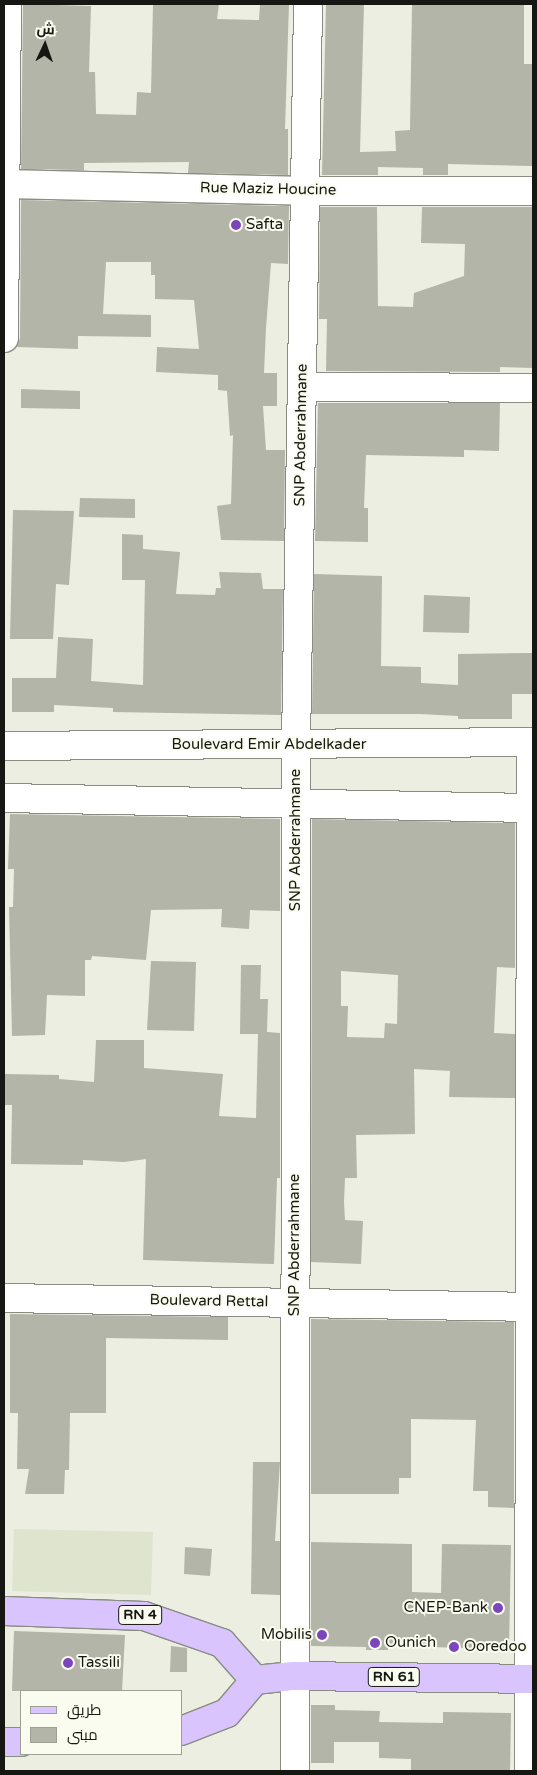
<!DOCTYPE html>
<html>
<head>
<meta charset="utf-8">
<style>
	body { margin:0 }
	#map { position:relative; width:537px; height:1775px; overflow:hidden; background:#ebeee1; font-family:"Varela Round",Cairo,sans-serif }
	div>[style] { position:absolute }
	[style*='--x'] { left:calc(var(--x)*1px); top:calc(var(--y)*1px); width:calc(var(--w)*1px); rotate:calc(var(--a)*1deg) }
	.built>* { inset:0; background:#dfe4cf }
	.building>* { inset:0; background:#b2b5a8 }
	.roads { filter:drop-shadow(1px 0 #898c80) drop-shadow(-1px 0 #898c80) drop-shadow(0 1px #898c80) drop-shadow(0 -1px #898c80) }
	.minor>* { height:28px; margin:-14px; padding:0 14px; transform-origin:14px; border-radius:14px; background:#fff }
	.major>* { height:28px; margin:-14px; padding:0 14px; transform-origin:14px; border-radius:14px; background:#dac4fe }
	.dots>* { width:14px; height:14px; translate:-50% -50%; box-sizing:border-box; border:2px solid #f9fcee; border-radius:50% }
	span { translate:-50% -50%; white-space:nowrap; text-align:center; line-height:1.15; -webkit-text-stroke:4px #f9fcee; paint-order:stroke }
	.shield-label span { padding:1px 4px; background:#f9fcee; border:1px solid; border-radius:4px; -webkit-text-stroke-width:0 }
	.shield-label { font-size:14px; color:#161712; font-weight:700 }
	.street-label { font-size:15px; color:#161712 }
	.poi-label { font-size:15px; color:#161712 }
	.left { translate:0 -50%; text-align:left }
	.right { translate:-100% -50%; text-align:right }
	.frame { position:absolute; inset:0; border:5px solid #161712; pointer-events:none }
	.legend { position:absolute; left:20px; top:1690px; width:162px; height:65px; box-sizing:border-box; background:#f9fcee; border:1px solid #9ea096; margin:0; padding:6px 9px; list-style:none; font-size:15px; color:#161712 }
	.legend li { display:flex; align-items:center; gap:10px; height:25px }
	.legend b { width:25px; border:1px solid #9ea096 }
	.north { position:absolute; left:20px; top:20px; width:50px; height:50px; -webkit-text-stroke:4px #f9fcee; paint-order:stroke; rotate:3deg; font-size:14px; font-weight:700; line-height:20px; text-align:center; color:#161712 }
	.north::after { content:''; display:block; margin:auto; width:18px; height:22px; background:#161712; clip-path:polygon(50% 0,100% 100%,50% 72%,0 100%) }
</style>
</head>
<body>
<div id="map">
	<div class="built">
		<i style="clip-path:polygon(14px 1529px,153px 1532px,151px 1595px,12px 1591px)"></i>
	</div>
	<div class="building">
		<i style="clip-path:polygon(23px 4px,91px 6px,89px 72px,95px 72px,96px 114px,136px 115px,137px 92px,151px 93px,153px 4px,219px 4px,217px 19px,259px 20px,260px 4px,289px 4px,285px 129px,288px 129px,288px 175px,188px 173px,189px 162px,84px 163px,84px 170px,21px 169px)"></i>
		<i style="clip-path:polygon(326px 4px,364px 4px,360px 152px,396px 151px,395px 131px,410px 130px,412px 4px,524px 4px,524px 64px,533px 64px,533px 166px,448px 164px,448px 175px,423px 175px,423px 168px,378px 167px,378px 175px,322px 175px)"></i>
		<i style="clip-path:polygon(21px 200px,289px 206px,288px 264px,271px 263px,266px 328px,264px 373px,277px 373px,277px 406px,263px 406px,266px 450px,285px 450px,284px 541px,221px 540px,217px 506px,231px 504px,233px 435px,230px 436px,227px 391px,218px 390px,218px 375px,156px 372px,157px 347px,199px 349px,194px 300px,155px 299px,155px 275px,151px 275px,151px 262px,106px 262px,103px 314px,151px 315px,151px 337px,78px 336px,78px 349px,17px 347px,20px 338px)"></i>
		<i style="clip-path:polygon(320px 207px,377px 207px,378px 306px,413px 307px,414px 293px,464px 276px,465px 244px,421px 243px,422px 207px,533px 207px,533px 368px,500px 367px,500px 372px,326px 371px,327px 319px,319px 319px)"></i>
		<i style="clip-path:polygon(21px 389px,80px 391px,80px 409px,21px 408px)"></i>
		<i style="clip-path:polygon(318px 403px,500px 403px,499px 451px,464px 450px,464px 457px,366px 455px,364px 508px,368px 508px,368px 542px,315px 541px)"></i>
		<i style="clip-path:polygon(80px 498px,135px 499px,135px 518px,79px 517px)"></i>
		<i style="clip-path:polygon(13px 510px,74px 511px,69px 585px,56px 584px,53px 639px,10px 639px)"></i>
		<i style="clip-path:polygon(122px 534px,143px 535px,143px 549px,180px 552px,176px 594px,215px 595px,216px 588px,221px 588px,219px 572px,261px 573px,263px 589px,283px 589px,281px 715px,113px 712px,113px 708px,54px 705px,54px 712px,12px 712px,12px 678px,56px 678px,58px 637px,93px 639px,91px 681px,143px 685px,145px 580px,122px 580px)"></i>
		<i style="clip-path:polygon(314px 574px,382px 576px,381px 666px,421px 667px,421px 683px,458px 685px,458px 654px,532px 653px,533px 694px,512px 694px,512px 719px,458px 719px,458px 716px,420px 714px,312px 714px)"></i>
		<i style="clip-path:polygon(424px 595px,470px 597px,469px 633px,423px 632px)"></i>
		<i style="clip-path:polygon(10px 814px,280px 819px,280px 911px,250px 910px,249px 929px,221px 927px,222px 909px,151px 910px,146px 960px,92px 956px,91px 960px,85px 960px,85px 996px,47px 995px,45px 1035px,12px 1036px,9px 907px,13px 907px,14px 869px,8px 869px)"></i>
		<i style="clip-path:polygon(evenodd,312px 819px,515px 823px,515px 968px,497px 967px,494px 1033px,515px 1034px,515px 1098px,449px 1097px,450px 1071px,414px 1069px,415px 1134px,356px 1135px,357px 1178px,345px 1178px,344px 1202px,345px 1220px,363px 1221px,361px 1264px,311px 1262px,312px 819px,341px 971px,398px 975px,397px 1024px,385px 1023px,384px 1038px,347px 1037px,348px 1006px,341px 1006px,341px 971px)"></i>
		<i style="clip-path:polygon(151px 961px,196px 962px,194px 1031px,147px 1030px)"></i>
		<i style="clip-path:polygon(241px 965px,261px 965px,260px 999px,268px 999px,267px 1032px,280px 1033px,280px 1178px,277px 1178px,274px 1264px,143px 1260px,146px 1159px,124px 1162px,83px 1160px,83px 1165px,11px 1164px,12px 1105px,4px 1105px,5px 1074px,59px 1075px,59px 1079px,94px 1082px,96px 1040px,144px 1040px,144px 1068px,223px 1074px,219px 1116px,256px 1118px,258px 1034px,240px 1034px)"></i>
		<i style="clip-path:polygon(10px 1314px,228px 1317px,228px 1340px,106px 1338px,106px 1413px,70px 1413px,69px 1470px,65px 1470px,64px 1494px,25px 1494px,29px 1469px,17px 1469px,18px 1413px,10px 1413px)"></i>
		<i style="clip-path:polygon(311px 1319px,514px 1322px,514px 1508px,488px 1507px,488px 1491px,473px 1491px,476px 1420px,411px 1419px,411px 1478px,399px 1478px,399px 1494px,311px 1494px)"></i>
		<i style="clip-path:polygon(253px 1462px,280px 1462px,275px 1541px,280px 1541px,280px 1595px,251px 1594px)"></i>
		<i style="clip-path:polygon(311px 1542px,412px 1544px,412px 1592px,441px 1593px,442px 1544px,511px 1545px,509px 1649px,388px 1646px,388px 1650px,366px 1650px,366px 1647px,311px 1646px)"></i>
		<i style="clip-path:polygon(185px 1547px,212px 1549px,210px 1576px,184px 1574px)"></i>
		<i style="clip-path:polygon(14px 1631px,125px 1635px,122px 1691px,12px 1691px)"></i>
		<i style="clip-path:polygon(171px 1646px,187px 1648px,187px 1672px,170px 1672px)"></i>
		<i style="clip-path:polygon(311px 1705px,335px 1705px,335px 1710px,380px 1711px,379px 1722px,443px 1723px,443px 1712px,511px 1713px,510px 1771px,411px 1771px,411px 1759px,379px 1758px,379px 1742px,334px 1742px,334px 1763px,311px 1763px)"></i>
	</div>
	<div class="roads">
		<div class="minor">
			<i style="--x:4;--y:184;--w:303;--a:1.3"></i>
			<i style="--x:307;--y:191;--w:226;--a:0"></i>
			<i style="--x:4;--y:338;--w:334;--a:-89.5"></i>
			<i style="--x:302;--y:387;--w:231;--a:0.2"></i>
			<i style="--x:4;--y:746;--w:529;--a:-0.43"></i>
			<i style="--x:4;--y:798;--w:526;--a:1.09"></i>
			<i style="--x:4;--y:1298;--w:529;--a:0.97"></i>
			<i style="--x:295;--y:1771;--w:1026;--a:-89.94"></i>
			<i style="--x:296;--y:745;--w:741;--a:-89.07"></i>
			<i style="--x:529;--y:1771;--w:1029;--a:-89.89"></i>
		</div>
		<div class="major">
			<i style="--x:4;--y:1611;--w:140;--a:2"></i>
			<i style="--x:144;--y:1616;--w:83;--a:19.1"></i>
			<i style="--x:222;--y:1643;--w:50;--a:48.3"></i>
			<i style="--x:255;--y:1680;--w:39;--a:-6"></i>
			<i style="--x:294;--y:1676;--w:239;--a:0.7"></i>
			<i style="--x:181;--y:1731;--w:49;--a:-21.4"></i>
			<i style="--x:227;--y:1713;--w:43;--a:-49.7"></i>
			<i style="--x:4;--y:1742;--w:17;--a:0"></i>
		</div>
	</div>
	<div class="dots">
		<i style="left:236px;top:225px;background:#7b45bc"></i>
		<i style="left:498px;top:1608px;background:#7b45bc"></i>
		<i style="left:322px;top:1635px;background:#7b45bc"></i>
		<i style="left:375px;top:1643px;background:#7b45bc"></i>
		<i style="left:454px;top:1647px;background:#7b45bc"></i>
		<i style="left:68px;top:1663px;background:#7b45bc"></i>
	</div>
	<div class="shield-label">
		<span style="left:140px;top:1615px">RN 4</span>
		<span style="left:394px;top:1677px">RN 61</span>
	</div>
	<div class="street-label">
		<span style="left:268px;top:189px;rotate:1deg">Rue Maziz Houcine</span>
		<span style="left:301px;top:435px;rotate:-89deg">SNP Abderrahmane</span>
		<span style="left:269px;top:745px">Boulevard Emir Abdelkader</span>
		<span style="left:296px;top:840px;rotate:-90deg">SNP Abderrahmane</span>
		<span style="left:295px;top:1245px;rotate:-90deg">SNP Abderrahmane</span>
		<span style="left:209px;top:1301px;rotate:1deg">Boulevard Rettal</span>
	</div>
	<div class="poi-label">
		<span class="left" style="left:246px;top:225px">Safta</span>
		<span class="right" style="left:488px;top:1608px">CNEP-Bank</span>
		<span class="right" style="left:312px;top:1635px">Mobilis</span>
		<span class="left" style="left:385px;top:1643px">Ounich</span>
		<span class="left" style="left:464px;top:1647px">Ooredoo</span>
		<span class="left" style="left:78px;top:1663px">Tassili</span>
	</div>
	<div class="frame"></div>
	<ul class="legend">
	<li><b style="height:6px;background:#dac4fe"></b>طريق</li>
	<li><b style="height:14px;background:#b2b5a8"></b>مبنى</li>
	</ul>
	<div class="north">ش</div>
</div>
</body>
</html>
